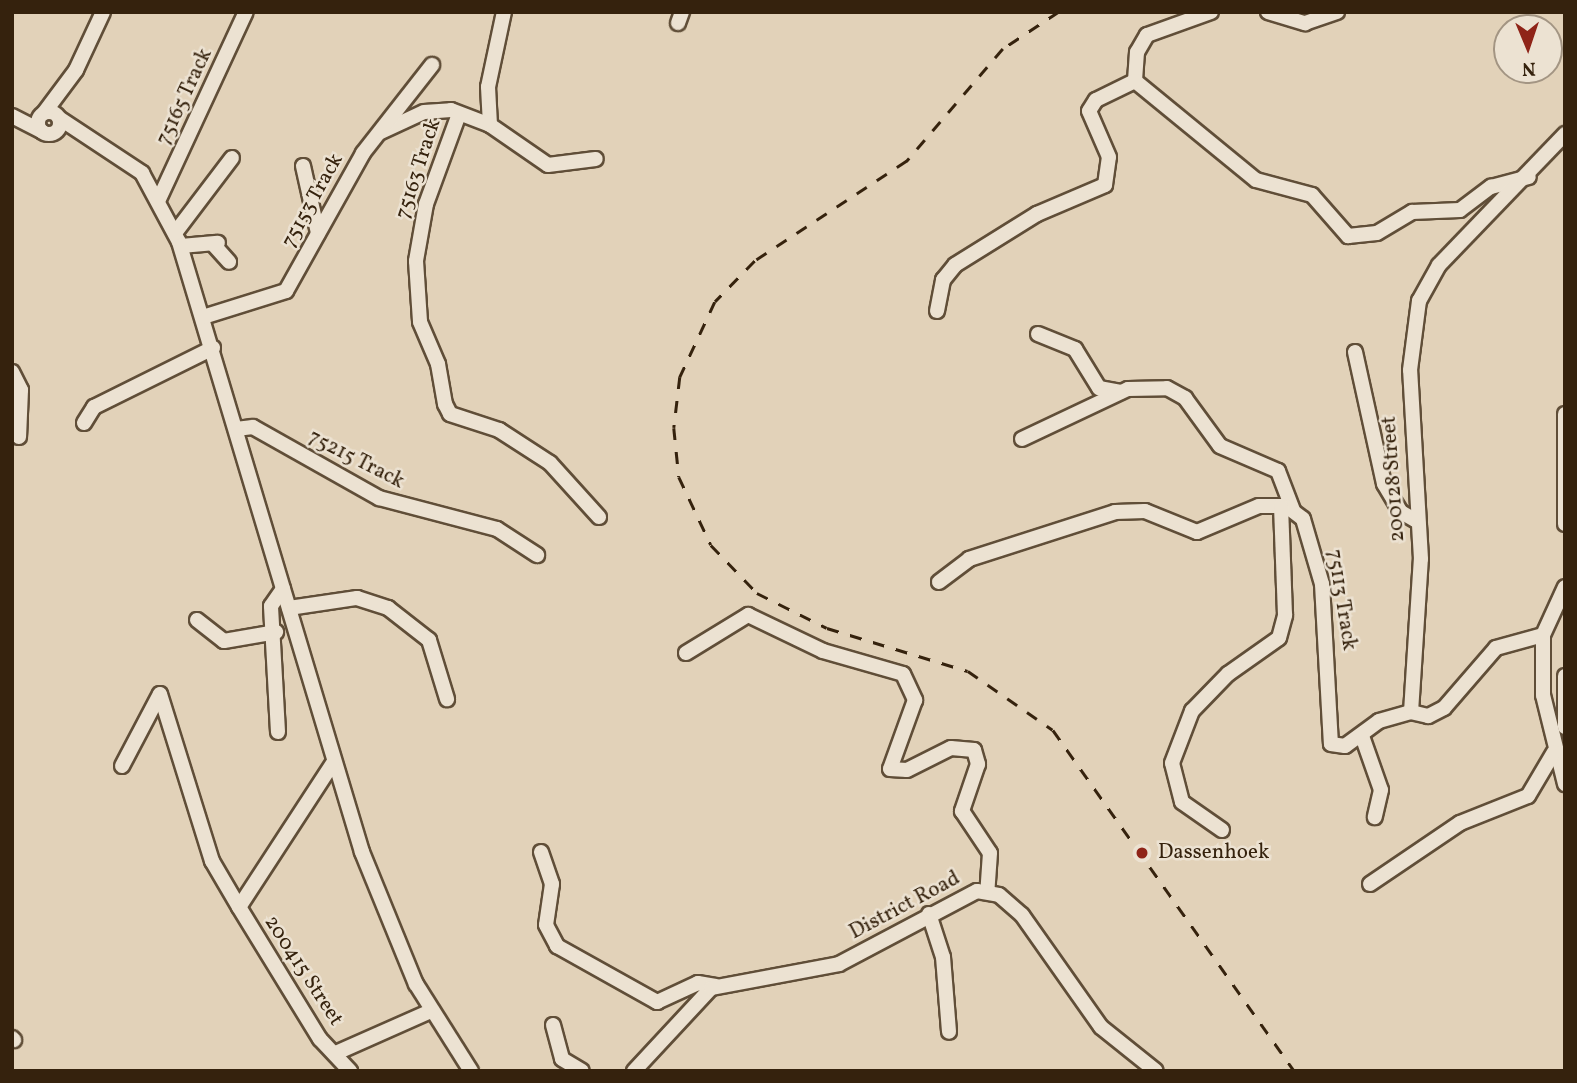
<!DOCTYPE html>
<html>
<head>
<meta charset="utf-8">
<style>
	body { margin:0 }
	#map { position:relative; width:1577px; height:1083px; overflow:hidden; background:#e2d2b9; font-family:Vollkorn,serif }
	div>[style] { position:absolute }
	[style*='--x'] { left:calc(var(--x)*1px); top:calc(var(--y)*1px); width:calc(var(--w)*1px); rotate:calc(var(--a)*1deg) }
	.roads { filter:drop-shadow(2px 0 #604e38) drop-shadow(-2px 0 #604e38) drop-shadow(0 2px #604e38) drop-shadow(0 -2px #604e38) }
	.minor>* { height:14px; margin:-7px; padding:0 7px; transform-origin:7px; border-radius:7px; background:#ece2d2 }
	.minor>.ring { margin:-7px; padding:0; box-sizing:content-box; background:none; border:14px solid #ece2d2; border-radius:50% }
	.rail>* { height:2.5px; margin-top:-1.25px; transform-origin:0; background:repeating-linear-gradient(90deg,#35220d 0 12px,transparent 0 24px) }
	.dots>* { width:19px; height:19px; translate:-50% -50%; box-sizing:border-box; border:4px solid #ece2d2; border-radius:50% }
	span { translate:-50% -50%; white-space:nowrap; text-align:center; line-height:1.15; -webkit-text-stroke:5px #ece2d2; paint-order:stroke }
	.street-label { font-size:21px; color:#35220d }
	.poi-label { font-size:21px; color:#35220d }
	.left { translate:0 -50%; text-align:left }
	.frame { position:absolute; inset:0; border:14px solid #35220d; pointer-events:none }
	.north { position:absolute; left:1493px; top:14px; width:70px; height:70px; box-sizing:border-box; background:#ece2d2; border:2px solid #a39583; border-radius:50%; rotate:178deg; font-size:19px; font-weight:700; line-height:28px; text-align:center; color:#35220d }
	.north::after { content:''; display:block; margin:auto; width:24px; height:32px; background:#8f2418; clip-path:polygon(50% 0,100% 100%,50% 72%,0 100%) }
</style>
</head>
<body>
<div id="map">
	<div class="roads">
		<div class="minor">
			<i style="--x:1211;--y:12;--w:68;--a:160.2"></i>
			<i style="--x:1147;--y:35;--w:20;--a:120"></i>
			<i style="--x:1137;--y:52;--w:29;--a:94"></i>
			<i style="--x:1135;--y:81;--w:156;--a:39.3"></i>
			<i style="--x:1256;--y:180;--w:58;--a:15"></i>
			<i style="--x:1312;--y:195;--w:55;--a:48.7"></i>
			<i style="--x:1348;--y:236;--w:29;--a:-6"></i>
			<i style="--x:1377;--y:233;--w:41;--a:-31"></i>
			<i style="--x:1412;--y:212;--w:48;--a:-2.4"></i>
			<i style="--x:1460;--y:210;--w:39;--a:-37"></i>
			<i style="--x:1491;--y:187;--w:39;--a:-15"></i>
			<i style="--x:1268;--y:12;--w:39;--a:17"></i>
			<i style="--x:1305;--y:23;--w:34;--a:-19"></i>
			<i style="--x:678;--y:23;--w:12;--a:-70"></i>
			<i class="ring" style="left:38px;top:112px;width:8px;height:8px"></i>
			<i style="--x:44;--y:113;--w:54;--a:-53.3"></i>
			<i style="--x:76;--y:70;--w:64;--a:-65"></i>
			<i style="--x:459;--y:114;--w:96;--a:110.1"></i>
			<i style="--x:426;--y:204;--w:58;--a:100"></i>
			<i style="--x:416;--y:261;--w:61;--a:86.2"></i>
			<i style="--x:420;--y:322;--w:46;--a:66.8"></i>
			<i style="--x:438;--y:364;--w:41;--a:80.1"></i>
			<i style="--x:445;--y:404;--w:11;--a:63"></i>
			<i style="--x:450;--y:414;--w:52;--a:18.1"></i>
			<i style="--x:499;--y:430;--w:61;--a:32.9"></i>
			<i style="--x:550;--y:463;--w:73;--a:47.8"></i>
			<i style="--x:12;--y:116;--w:34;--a:27"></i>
			<i style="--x:59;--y:118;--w:100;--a:33.5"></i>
			<i style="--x:142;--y:173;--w:78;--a:61.8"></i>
			<i style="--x:179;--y:242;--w:637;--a:73.3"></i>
			<i style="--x:362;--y:852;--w:143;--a:67.8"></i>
			<i style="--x:416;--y:984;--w:103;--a:57.7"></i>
			<i style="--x:490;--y:125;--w:38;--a:-93"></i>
			<i style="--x:488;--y:87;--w:77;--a:-78"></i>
			<i style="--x:381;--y:132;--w:47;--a:-24.9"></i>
			<i style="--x:424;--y:112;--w:27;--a:-4"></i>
			<i style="--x:451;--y:110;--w:42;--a:21"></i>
			<i style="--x:490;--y:125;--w:70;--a:34.6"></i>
			<i style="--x:548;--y:165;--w:48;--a:-7.1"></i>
			<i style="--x:303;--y:166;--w:69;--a:77.4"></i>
			<i style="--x:159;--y:199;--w:206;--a:-65.1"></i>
			<i style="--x:175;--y:233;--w:94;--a:-52.8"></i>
			<i style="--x:213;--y:244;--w:24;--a:48"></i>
			<i style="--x:181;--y:246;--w:37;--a:-5"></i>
			<i style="--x:937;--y:311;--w:32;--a:-79"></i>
			<i style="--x:943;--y:280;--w:19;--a:-51"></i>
			<i style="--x:955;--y:265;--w:97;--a:-31.9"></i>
			<i style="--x:1037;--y:214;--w:74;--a:-23.1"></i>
			<i style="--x:1105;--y:185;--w:28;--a:-82"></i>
			<i style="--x:1109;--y:157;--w:50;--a:-113.5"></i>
			<i style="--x:1089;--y:111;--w:13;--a:-58"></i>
			<i style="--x:1096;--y:100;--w:43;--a:-26"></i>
			<i style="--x:203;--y:317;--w:87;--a:-17.4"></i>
			<i style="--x:286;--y:291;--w:158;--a:-60.8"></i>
			<i style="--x:363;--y:153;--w:112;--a:-51.9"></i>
			<i style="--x:1038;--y:334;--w:40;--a:22"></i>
			<i style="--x:1075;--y:349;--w:46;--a:58.4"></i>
			<i style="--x:1099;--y:388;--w:22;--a:10"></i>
			<i style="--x:1355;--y:352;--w:135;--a:77.6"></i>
			<i style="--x:1384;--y:484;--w:33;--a:59"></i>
			<i style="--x:1401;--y:512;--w:20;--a:30"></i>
			<i style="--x:12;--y:372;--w:20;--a:63"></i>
			<i style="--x:21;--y:390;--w:47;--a:92.4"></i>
			<i style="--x:1565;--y:414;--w:110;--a:90"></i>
			<i style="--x:84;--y:423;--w:19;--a:-58"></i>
			<i style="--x:94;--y:407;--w:133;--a:-26.4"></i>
			<i style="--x:236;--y:429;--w:17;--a:-7"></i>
			<i style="--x:253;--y:427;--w:145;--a:29.4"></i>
			<i style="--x:379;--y:498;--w:122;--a:14.7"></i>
			<i style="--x:497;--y:529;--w:48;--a:33"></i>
			<i style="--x:1022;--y:439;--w:117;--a:-25.3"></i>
			<i style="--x:1128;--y:389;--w:39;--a:-1"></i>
			<i style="--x:1167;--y:388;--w:21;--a:29"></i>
			<i style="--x:1185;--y:398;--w:59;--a:53.9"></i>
			<i style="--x:1220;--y:446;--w:63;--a:23.3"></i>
			<i style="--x:1278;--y:471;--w:42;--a:69"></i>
			<i style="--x:939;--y:582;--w:38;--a:-37"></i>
			<i style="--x:969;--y:559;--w:153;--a:-17.8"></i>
			<i style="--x:1115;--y:512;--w:30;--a:-2"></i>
			<i style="--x:1145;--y:511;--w:56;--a:22"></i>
			<i style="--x:1197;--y:532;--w:67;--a:-22.8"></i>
			<i style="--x:1259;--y:506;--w:27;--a:0"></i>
			<i style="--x:1286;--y:506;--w:21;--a:37"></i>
			<i style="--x:1303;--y:519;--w:68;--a:73.7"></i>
			<i style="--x:1322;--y:584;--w:160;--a:86.8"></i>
			<i style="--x:1331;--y:744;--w:14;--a:8"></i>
			<i style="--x:1345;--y:746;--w:42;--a:-36.3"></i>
			<i style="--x:1379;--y:721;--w:33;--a:-16"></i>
			<i style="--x:1565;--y:587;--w:53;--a:114.6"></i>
			<i style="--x:1543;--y:635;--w:60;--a:90"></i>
			<i style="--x:1543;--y:695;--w:92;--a:76.1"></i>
			<i style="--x:289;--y:608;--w:69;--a:-8.4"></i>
			<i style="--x:357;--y:598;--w:33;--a:18"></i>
			<i style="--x:388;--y:608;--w:52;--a:38"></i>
			<i style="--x:429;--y:640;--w:62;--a:73"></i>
			<i style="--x:197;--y:620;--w:34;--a:38"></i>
			<i style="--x:224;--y:641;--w:53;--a:-9.8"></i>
			<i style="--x:1543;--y:635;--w:49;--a:164.5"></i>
			<i style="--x:1496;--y:648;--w:79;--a:130.9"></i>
			<i style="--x:1444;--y:708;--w:18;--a:153"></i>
			<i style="--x:1428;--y:716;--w:17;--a:-167"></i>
			<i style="--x:1411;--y:712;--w:153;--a:-86.3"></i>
			<i style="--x:1421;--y:559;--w:189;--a:-93.3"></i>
			<i style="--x:1410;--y:370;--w:70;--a:-82.6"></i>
			<i style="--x:1419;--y:301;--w:41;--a:-60.9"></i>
			<i style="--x:1439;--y:265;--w:182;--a:-46.1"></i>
			<i style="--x:686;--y:653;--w:73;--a:-31.5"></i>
			<i style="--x:748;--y:615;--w:83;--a:25.6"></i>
			<i style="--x:823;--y:651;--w:83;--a:16"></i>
			<i style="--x:903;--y:674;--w:29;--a:65"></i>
			<i style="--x:915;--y:700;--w:73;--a:109.9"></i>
			<i style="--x:890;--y:769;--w:17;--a:3"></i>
			<i style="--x:907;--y:770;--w:49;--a:-26.6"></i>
			<i style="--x:951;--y:748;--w:23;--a:5"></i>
			<i style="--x:974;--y:750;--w:15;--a:74"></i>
			<i style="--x:978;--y:764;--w:50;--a:108.8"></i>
			<i style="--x:962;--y:811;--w:50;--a:56.3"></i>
			<i style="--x:990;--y:853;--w:39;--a:94"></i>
			<i style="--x:1565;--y:676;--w:51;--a:90"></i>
			<i style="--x:278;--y:732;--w:126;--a:-93.2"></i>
			<i style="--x:271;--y:606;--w:21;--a:-55"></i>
			<i style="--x:1362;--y:736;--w:57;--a:70.6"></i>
			<i style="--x:1381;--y:790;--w:28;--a:103"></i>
			<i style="--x:333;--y:763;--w:172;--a:123.1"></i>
			<i style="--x:239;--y:907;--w:155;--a:58.5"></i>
			<i style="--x:320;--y:1039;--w:44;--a:46.8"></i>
			<i style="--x:122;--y:766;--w:81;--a:-62.2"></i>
			<i style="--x:160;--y:694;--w:175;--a:72.7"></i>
			<i style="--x:212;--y:861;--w:53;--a:59.6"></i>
			<i style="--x:1222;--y:830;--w:49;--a:-145"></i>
			<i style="--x:1182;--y:802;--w:40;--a:-104.4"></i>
			<i style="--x:1172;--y:763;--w:56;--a:-69"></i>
			<i style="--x:1192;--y:711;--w:52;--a:-45.8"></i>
			<i style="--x:1228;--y:674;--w:62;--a:-35.2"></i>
			<i style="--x:1279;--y:638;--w:24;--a:-75"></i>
			<i style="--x:1285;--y:615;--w:109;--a:-92.1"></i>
			<i style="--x:541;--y:852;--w:34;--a:71"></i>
			<i style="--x:552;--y:884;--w:41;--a:98.3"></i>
			<i style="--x:546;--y:925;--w:24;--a:62"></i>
			<i style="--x:557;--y:946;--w:115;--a:29.2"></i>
			<i style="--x:657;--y:1002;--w:45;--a:-24.9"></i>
			<i style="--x:698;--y:983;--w:18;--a:9"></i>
			<i style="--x:1370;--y:884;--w:109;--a:-34.1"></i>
			<i style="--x:1460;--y:823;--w:73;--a:-21.7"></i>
			<i style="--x:1528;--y:796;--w:51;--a:-59.4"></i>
			<i style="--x:929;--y:914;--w:45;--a:72"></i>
			<i style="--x:943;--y:957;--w:75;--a:85.4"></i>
			<i style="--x:553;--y:1025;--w:35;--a:75"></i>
			<i style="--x:562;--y:1059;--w:23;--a:31"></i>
			<i style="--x:12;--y:1038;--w:3;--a:45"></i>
			<i style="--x:336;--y:1053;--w:104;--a:-23.9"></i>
			<i style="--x:634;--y:1071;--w:113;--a:-47.1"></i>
			<i style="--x:711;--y:988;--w:130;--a:-10.6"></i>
			<i style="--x:839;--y:964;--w:156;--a:-27.9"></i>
			<i style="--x:977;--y:891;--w:22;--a:10"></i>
			<i style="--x:999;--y:895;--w:30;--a:41"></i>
			<i style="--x:1022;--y:915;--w:137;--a:54.8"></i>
			<i style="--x:1101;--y:1027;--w:70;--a:38.7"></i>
		</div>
	</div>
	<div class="rail">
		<i style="--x:1059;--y:12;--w:67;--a:146.5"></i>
		<i style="--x:1003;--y:49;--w:148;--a:130.6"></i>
		<i style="--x:907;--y:161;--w:182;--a:146.7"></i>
		<i style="--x:755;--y:261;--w:57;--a:134.3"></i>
		<i style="--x:715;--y:302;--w:83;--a:115"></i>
		<i style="--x:680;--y:377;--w:51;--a:96.7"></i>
		<i style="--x:674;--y:428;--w:49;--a:84.2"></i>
		<i style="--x:679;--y:477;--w:75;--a:64.8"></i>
		<i style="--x:711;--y:545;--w:66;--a:46.2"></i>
		<i style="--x:757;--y:593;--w:78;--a:26.6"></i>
		<i style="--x:827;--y:628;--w:147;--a:17"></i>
		<i style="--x:968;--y:671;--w:103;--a:34.8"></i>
		<i style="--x:1053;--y:730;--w:418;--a:54.7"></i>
	</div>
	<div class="dots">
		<i style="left:1142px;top:853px;background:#8f2418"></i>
	</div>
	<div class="street-label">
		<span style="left:185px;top:97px;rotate:-65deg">75165 Track</span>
		<span style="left:419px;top:169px;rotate:-72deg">75163 Track</span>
		<span style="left:313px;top:201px;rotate:-61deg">75153 Track</span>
		<span style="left:356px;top:460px;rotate:27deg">75215 Track</span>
		<span style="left:1394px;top:479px;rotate:-94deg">200128 Street</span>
		<span style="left:1341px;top:600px;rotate:81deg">75113 Track</span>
		<span style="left:905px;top:906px;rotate:-28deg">District Road</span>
		<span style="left:303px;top:971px;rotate:57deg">200415 Street</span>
	</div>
	<div class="poi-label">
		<span class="left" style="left:1158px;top:853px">Dassenhoek</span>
	</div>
	<div class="frame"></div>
	<div class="north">N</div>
</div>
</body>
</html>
